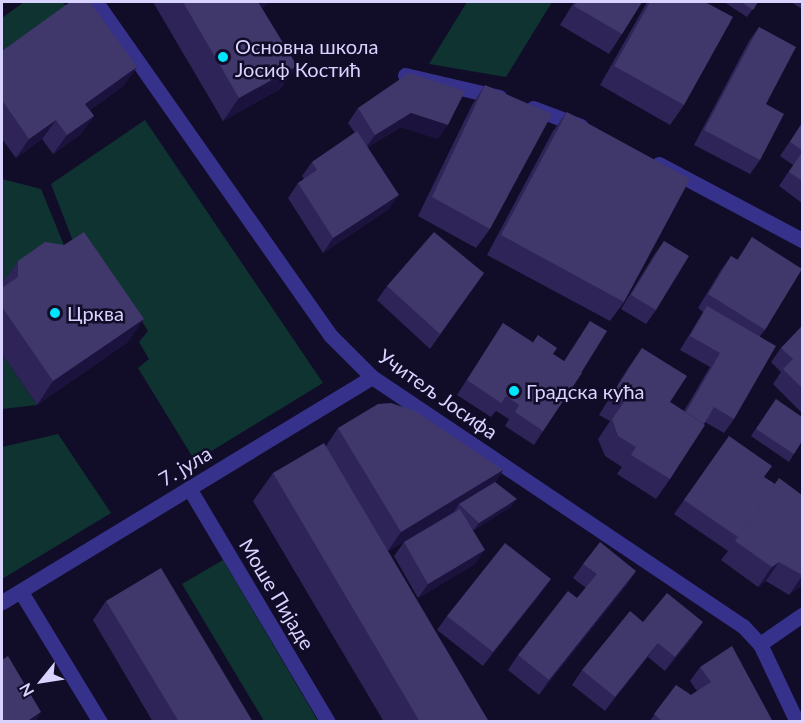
<!DOCTYPE html>
<html>
<head>
<meta charset="utf-8">
<style>
	body { margin:0 }
	#map { position:relative; width:804px; height:723px; overflow:hidden; background:#110d28; font-family:Lato,sans-serif }
	div>[style] { position:absolute }
	[style*='--x'] { left:calc(var(--x)*1px); top:calc(var(--y)*1px); width:calc(var(--w)*1px); rotate:calc(var(--a)*1deg) }
	.green>* { inset:0; background:#0f3331 }
	.service>* { height:15px; margin:-7.5px; padding:0 7.5px; transform-origin:7.5px; border-radius:7.5px; background:#36328c }
	.minor>* { height:15px; margin:-7.5px; padding:0 7.5px; transform-origin:7.5px; border-radius:7.5px; background:#36328c }
	.wall>* { inset:0; background:#2e2458 }
	.shaded-wall>* { inset:0; background:#1b133d }
	.building>* { inset:0; background:#40376a }
	.dots>* { width:16px; height:16px; translate:-50% -50%; box-sizing:border-box; border:3px solid #110d28; border-radius:50% }
	span { translate:-50% -50%; white-space:nowrap; text-align:center; line-height:1.15; -webkit-text-stroke:5px #110d28; paint-order:stroke }
	.poi-label { font-size:20px; color:#d8d3ff }
	.left { translate:0 -50%; text-align:left }
	.street-label { font-size:20px; color:#d8d3ff }
	.frame { position:absolute; inset:0; border:3px solid #d8d3ff; pointer-events:none }
	.north { position:absolute; left:12px; top:651px; width:60px; height:60px; -webkit-text-stroke:4px #110d28; paint-order:stroke; rotate:240deg; font-size:16px; font-weight:700; line-height:24px; text-align:center; color:#d8d3ff }
	.north::after { content:''; display:block; margin:auto; width:21px; height:27px; background:#d8d3ff; clip-path:polygon(50% 0,100% 100%,50% 72%,0 100%) }
</style>
</head>
<body>
<div id="map">
	<div class="green">
		<i style="clip-path:polygon(24px 2px,63px 2px,70px 11px,2px 60px,2px 18px)"></i>
		<i style="clip-path:polygon(467px 2px,552px 2px,506px 77px,429px 64px)"></i>
		<i style="clip-path:polygon(145px 120px,323px 383px,195px 461px,138px 368px,149px 359px,139px 342px,148px 331px,104px 262px,76px 249px,51px 184px)"></i>
		<i style="clip-path:polygon(2px 179px,41px 189px,68px 255px,2px 284px)"></i>
		<i style="clip-path:polygon(2px 354px,37px 405px,2px 409px)"></i>
		<i style="clip-path:polygon(58px 434px,111px 513px,2px 579px,2px 447px)"></i>
		<i style="clip-path:polygon(223px 560px,318px 721px,264px 721px,182px 584px)"></i>
	</div>
	<div class="service">
		<i style="--x:21;--y:592;--w:152;--a:58.7"></i>
	</div>
	<div class="minor">
		<i style="--x:96;--y:2;--w:408;--a:54.9"></i>
		<i style="--x:331;--y:336;--w:58;--a:45"></i>
		<i style="--x:372;--y:377;--w:447;--a:33.9"></i>
		<i style="--x:743;--y:626;--w:25;--a:47"></i>
		<i style="--x:760;--y:644;--w:86;--a:64.6"></i>
		<i style="--x:405;--y:75;--w:97;--a:13.2"></i>
		<i style="--x:533;--y:108;--w:51;--a:20.6"></i>
		<i style="--x:659;--y:164;--w:162;--a:28"></i>
		<i style="--x:189;--y:488;--w:272;--a:59.3"></i>
		<i style="--x:2;--y:602;--w:433;--a:-31.3"></i>
		<i style="--x:760;--y:644;--w:51;--a:-34.6"></i>
	</div>
	<div class="wall">
		<i style="clip-path:polygon(153px 2px,270px 2px,262px 8px,297px 66px,280px 89px,223px 121px)"></i>
		<i style="clip-path:polygon(574px 2px,642px 2px,622px 34px,609px 54px,560px 25px)"></i>
		<i style="clip-path:polygon(647px 2px,705px 2px,684px 105px,670px 125px,600px 85px)"></i>
		<i style="clip-path:polygon(724px 2px,758px 2px,747px 17px)"></i>
		<i style="clip-path:polygon(791px 2px,802px 2px,802px 9px)"></i>
		<i style="clip-path:polygon(759px 27px,766px 104px,760px 160px,750px 174px,694px 145px,749px 41px)"></i>
		<i style="clip-path:polygon(2px 51px,137px 67px,123px 86px,90px 110px,94px 116px,80px 135px,53px 154px,42px 139px,16px 158px,2px 139px)"></i>
		<i style="clip-path:polygon(485px 85px,490px 229px,476px 248px,418px 216px,472px 105px)"></i>
		<i style="clip-path:polygon(358px 108px,438px 139px,401px 127px,368px 147px,389px 209px,323px 253px,288px 198px,298px 183px,304px 179px,302px 176px,312px 162px,355px 133px,348px 123px)"></i>
		<i style="clip-path:polygon(567px 112px,624px 302px,610px 321px,487px 255px,553px 131px)"></i>
		<i style="clip-path:polygon(802px 123px,802px 203px,779px 186px,793px 165px,780px 156px)"></i>
		<i style="clip-path:polygon(752px 237px,765px 330px,760px 336px,734px 419px,724px 433px,705px 422px,670px 479px,656px 499px,617px 474px,622px 467px,605px 456px,598px 439px,610px 421px,599px 415px,628px 368px,642px 348px,670px 402px,684px 411px,710px 367px,680px 350px,703px 312px,698px 308px,721px 270px,731px 256px,737px 260px)"></i>
		<i style="clip-path:polygon(664px 241px,656px 310px,646px 324px,621px 309px,654px 255px)"></i>
		<i style="clip-path:polygon(18px 261px,128px 342px,37px 405px,2px 354px,2px 284px)"></i>
		<i style="clip-path:polygon(484px 273px,430px 349px,377px 300px,387px 286px)"></i>
		<i style="clip-path:polygon(590px 321px,581px 373px,534px 445px,505px 426px,509px 419px,496px 411px,491px 417px,457px 395px,503px 323px,533px 342px,538px 335px,553px 354px,564px 361px)"></i>
		<i style="clip-path:polygon(802px 326px,802px 413px,773px 384px,781px 372px,771px 362px,781px 348px)"></i>
		<i style="clip-path:polygon(776px 399px,802px 441px,789px 462px,751px 436px)"></i>
		<i style="clip-path:polygon(338px 428px,503px 470px,495px 482px,512px 506px,474px 530px,472px 529px,475px 564px,418px 598px,394px 556px,404px 542px,454px 512px,388px 551px,489px 722px,384px 722px,253px 501px,273px 473px,326px 446px)"></i>
		<i style="clip-path:polygon(729px 436px,764px 477px,775px 484px,802px 495px,802px 585px,789px 595px,766px 581px,758px 587px,721px 560px,728px 551px,674px 514px)"></i>
		<i style="clip-path:polygon(583px 564px,636px 571px,626px 586px,539px 695px,508px 670px,518px 655px,577px 598px,586px 588px,573px 578px)"></i>
		<i style="clip-path:polygon(541px 593px,483px 666px,437px 630px,447px 616px)"></i>
		<i style="clip-path:polygon(106px 601px,253px 722px,153px 722px,93px 620px)"></i>
		<i style="clip-path:polygon(643px 622px,693px 637px,665px 671px,648px 657px,605px 711px,572px 685px,582px 670px)"></i>
		<i style="clip-path:polygon(700px 667px,773px 722px,649px 722px,676px 685px,691px 695px,697px 691px,690px 681px)"></i>
	</div>
	<div class="shaded-wall">
		<i style="clip-path:polygon(257px 2px,270px 2px,242px 24px)"></i>
		<i style="clip-path:polygon(297px 66px,280px 89px,223px 121px,239px 98px)"></i>
		<i style="clip-path:polygon(137px 67px,123px 86px,72px 123px,85px 104px)"></i>
		<i style="clip-path:polygon(411px 113px,448px 125px,438px 139px,401px 127px,365px 149px,375px 135px)"></i>
		<i style="clip-path:polygon(94px 116px,80px 135px,53px 154px,67px 135px)"></i>
		<i style="clip-path:polygon(56px 120px,42px 139px,16px 158px,29px 139px)"></i>
		<i style="clip-path:polygon(399px 195px,389px 209px,323px 253px,333px 238px)"></i>
		<i style="clip-path:polygon(144px 319px,128px 342px,37px 405px,53px 381px)"></i>
		<i style="clip-path:polygon(503px 470px,490px 490px,459px 504px,454px 512px,387px 552px,401px 532px)"></i>
		<i style="clip-path:polygon(517px 499px,512px 506px,474px 530px,479px 523px)"></i>
		<i style="clip-path:polygon(485px 550px,475px 564px,418px 598px,428px 584px)"></i>
		<i style="clip-path:polygon(779px 562px,766px 581px,758px 587px,772px 567px)"></i>
		<i style="clip-path:polygon(636px 571px,626px 586px,539px 695px,549px 680px)"></i>
		<i style="clip-path:polygon(802px 576px,802px 585px,789px 595px)"></i>
		<i style="clip-path:polygon(551px 579px,541px 593px,483px 666px,493px 652px)"></i>
		<i style="clip-path:polygon(703px 622px,693px 637px,665px 671px,675px 657px)"></i>
		<i style="clip-path:polygon(658px 643px,648px 657px,605px 711px,615px 697px)"></i>
		<i style="clip-path:polygon(41px 712px,35px 722px,26px 722px)"></i>
	</div>
	<div class="building">
		<i style="clip-path:polygon(70px 2px,90px 2px,137px 67px,85px 104px,94px 116px,67px 135px,56px 120px,29px 139px,2px 100px,2px 51px)"></i>
		<i style="clip-path:polygon(183px 2px,258px 2px,297px 66px,239px 98px)"></i>
		<i style="clip-path:polygon(577px 2px,642px 2px,622px 34px,574px 6px)"></i>
		<i style="clip-path:polygon(650px 2px,705px 2px,733px 17px,684px 105px,614px 66px)"></i>
		<i style="clip-path:polygon(741px 2px,758px 2px,753px 10px)"></i>
		<i style="clip-path:polygon(759px 27px,796px 47px,766px 104px,784px 114px,760px 160px,704px 130px)"></i>
		<i style="clip-path:polygon(409px 73px,465px 91px,448px 125px,411px 113px,375px 135px,358px 108px)"></i>
		<i style="clip-path:polygon(485px 85px,552px 114px,490px 229px,432px 197px)"></i>
		<i style="clip-path:polygon(567px 112px,690px 179px,624px 302px,501px 235px)"></i>
		<i style="clip-path:polygon(802px 123px,802px 150px,790px 142px)"></i>
		<i style="clip-path:polygon(357px 131px,399px 195px,333px 238px,298px 183px,317px 170px,312px 162px)"></i>
		<i style="clip-path:polygon(802px 152px,802px 181px,789px 172px)"></i>
		<i style="clip-path:polygon(84px 232px,144px 319px,53px 381px,2px 307px,2px 288px,18px 277px,18px 261px,45px 242px,64px 245px)"></i>
		<i style="clip-path:polygon(434px 232px,484px 273px,440px 334px,387px 286px)"></i>
		<i style="clip-path:polygon(752px 237px,802px 269px,765px 330px,708px 294px,731px 256px,738px 260px)"></i>
		<i style="clip-path:polygon(664px 241px,689px 256px,656px 310px,631px 295px)"></i>
		<i style="clip-path:polygon(707px 306px,776px 346px,734px 419px,714px 407px,704px 424px,686px 412px,720px 353px,690px 336px)"></i>
		<i style="clip-path:polygon(590px 321px,607px 331px,581px 373px,564px 362px)"></i>
		<i style="clip-path:polygon(503px 323px,533px 343px,538px 335px,557px 348px,553px 354px,582px 373px,543px 431px,515px 412px,519px 405px,506px 396px,501px 403px,467px 380px)"></i>
		<i style="clip-path:polygon(802px 326px,802px 388px,783px 369px,793px 359px,781px 348px)"></i>
		<i style="clip-path:polygon(642px 348px,687px 376px,670px 402px,705px 425px,670px 479px,631px 455px,636px 447px,618px 436px,612px 419px,624px 402px,612px 395px)"></i>
		<i style="clip-path:polygon(776px 399px,802px 417px,802px 441px,794px 454px,756px 429px)"></i>
		<i style="clip-path:polygon(391px 403px,415px 411px,503px 470px,401px 532px,338px 428px,378px 404px)"></i>
		<i style="clip-path:polygon(729px 436px,772px 466px,764px 477px,775px 484px,738px 537px,684px 500px)"></i>
		<i style="clip-path:polygon(324px 443px,489px 722px,420px 722px,273px 473px)"></i>
		<i style="clip-path:polygon(779px 478px,802px 495px,802px 575px,779px 562px,772px 567px,735px 541px)"></i>
		<i style="clip-path:polygon(495px 482px,517px 499px,479px 523px,459px 504px)"></i>
		<i style="clip-path:polygon(460px 509px,485px 550px,428px 584px,404px 542px)"></i>
		<i style="clip-path:polygon(600px 542px,636px 571px,549px 680px,518px 655px,568px 591px,577px 598px,597px 574px,583px 564px)"></i>
		<i style="clip-path:polygon(505px 543px,551px 579px,493px 652px,447px 616px)"></i>
		<i style="clip-path:polygon(161px 568px,253px 722px,179px 722px,106px 601px)"></i>
		<i style="clip-path:polygon(667px 593px,703px 622px,675px 657px,658px 643px,615px 697px,582px 670px,630px 611px,643px 622px)"></i>
		<i style="clip-path:polygon(732px 646px,773px 722px,663px 722px,654px 714px,676px 685px,691px 695px,711px 682px,700px 667px)"></i>
		<i style="clip-path:polygon(8px 656px,41px 712px,26px 722px,2px 722px,2px 660px)"></i>
	</div>
	<div class="dots">
		<i style="left:223px;top:57px;background:#00e5fe"></i>
		<i style="left:55px;top:313px;background:#00e5fe"></i>
		<i style="left:514px;top:391px;background:#00e5fe"></i>
	</div>
	<div class="poi-label">
		<span class="left" style="left:235px;top:58px">Основна школа<br>Јосиф Костић</span>
		<span class="left" style="left:67px;top:313px">Црква</span>
		<span class="left" style="left:526px;top:391px">Градска кућа</span>
	</div>
	<div class="street-label">
		<span style="left:438px;top:394px;rotate:35deg">Учитељ Јосифа</span>
		<span style="left:185px;top:466px;rotate:-31deg">7. јула</span>
		<span style="left:277px;top:594px;rotate:59deg">Моше Пијаде</span>
	</div>
	<div class="frame"></div>
	<div class="north">N</div>
</div>
</body>
</html>
